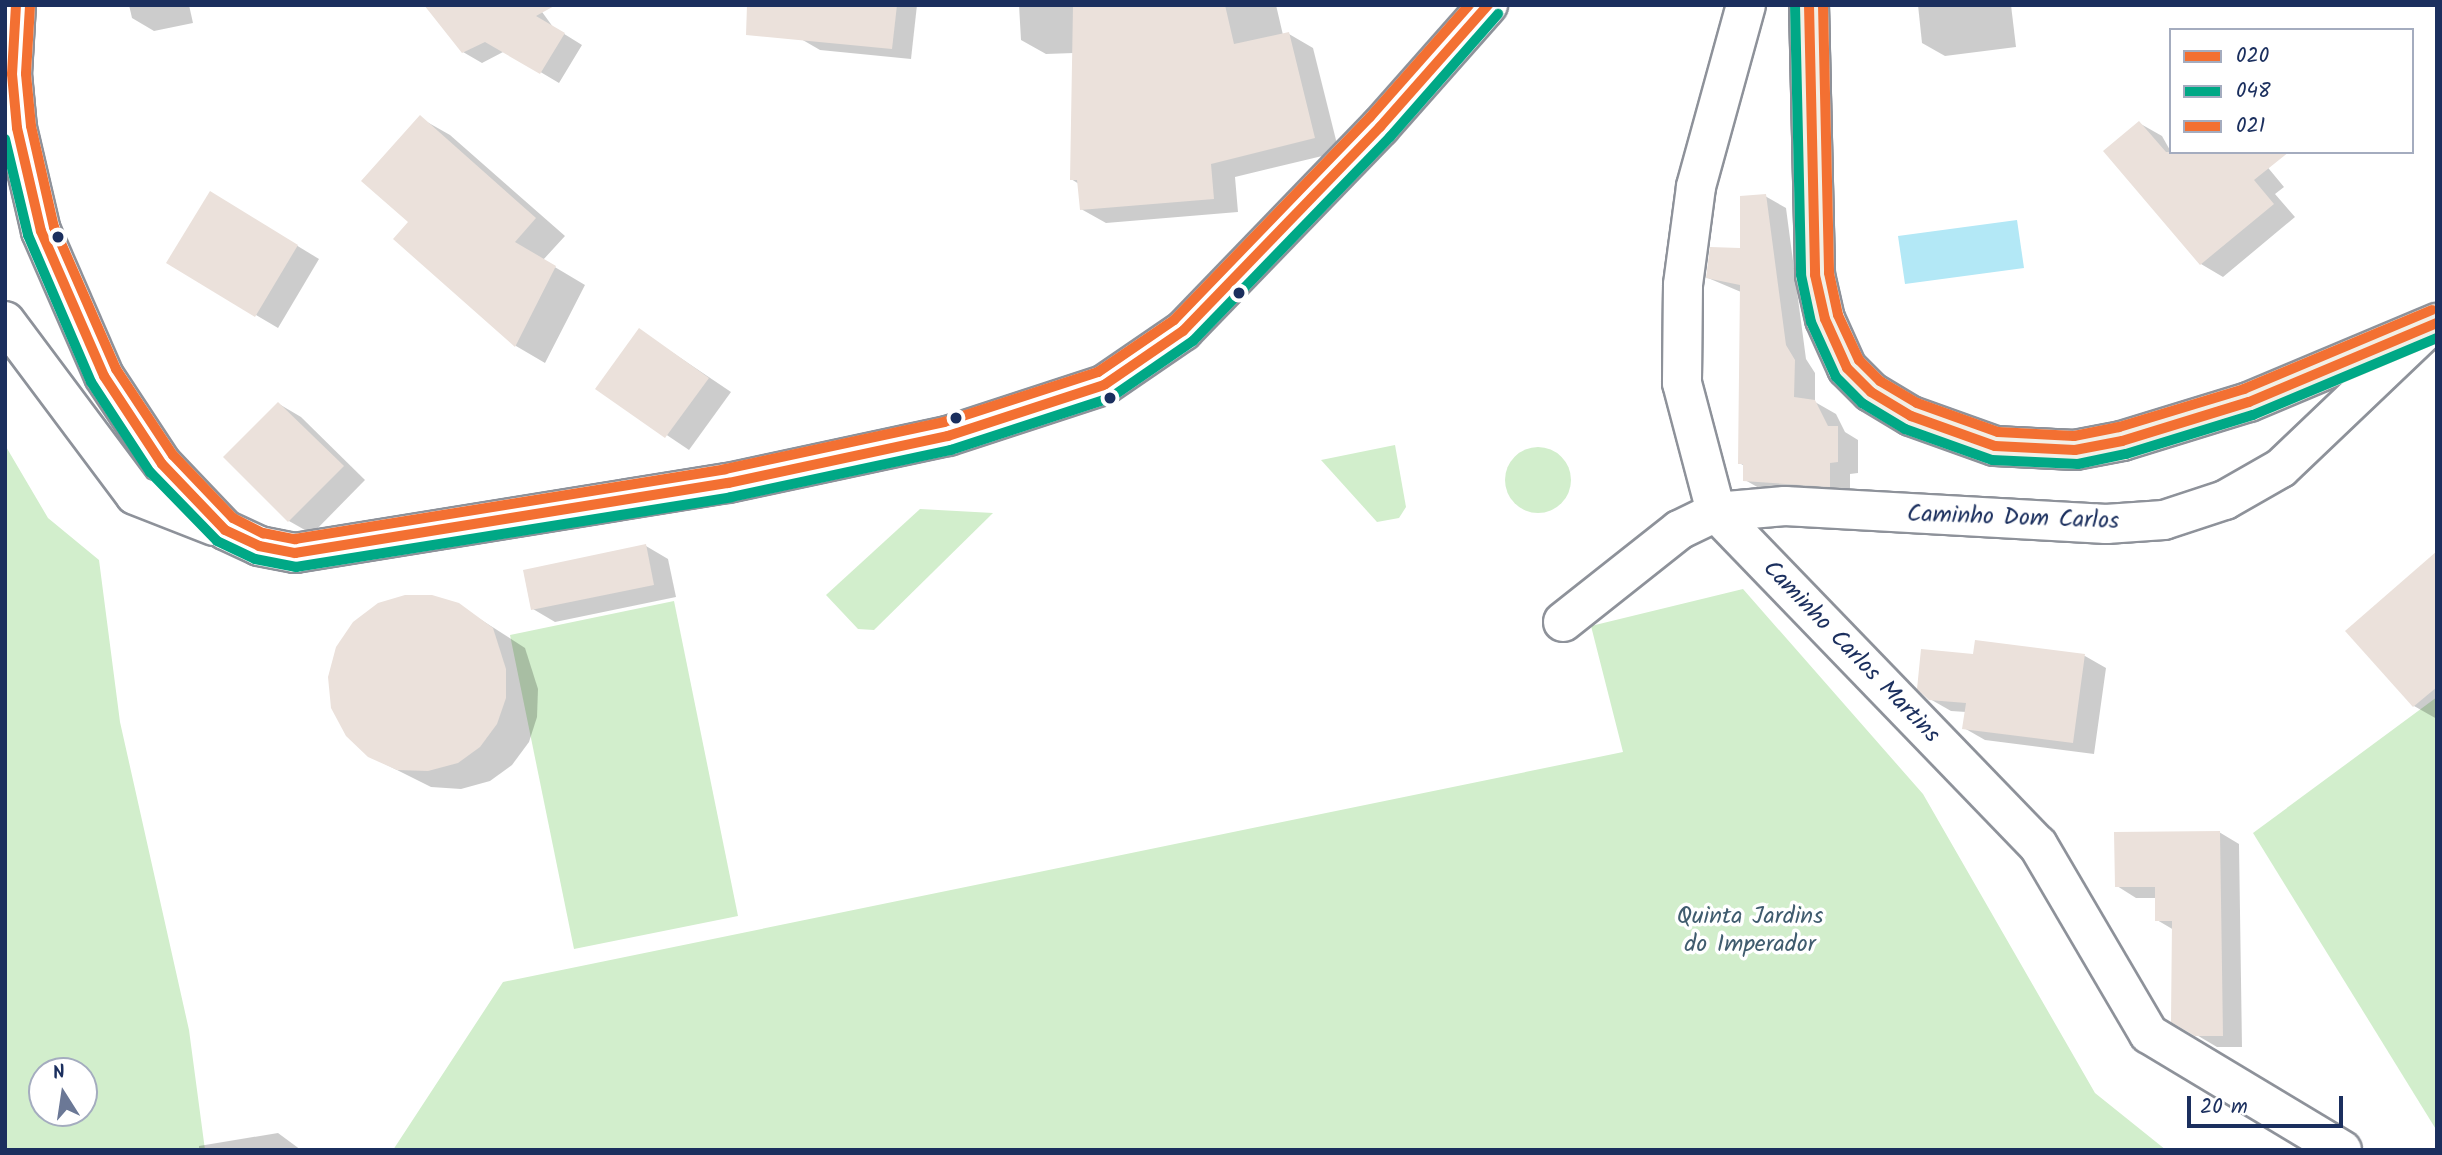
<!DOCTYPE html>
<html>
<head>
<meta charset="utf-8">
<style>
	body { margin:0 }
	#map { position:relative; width:2442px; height:1155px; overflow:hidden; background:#fff; font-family:Kalam,sans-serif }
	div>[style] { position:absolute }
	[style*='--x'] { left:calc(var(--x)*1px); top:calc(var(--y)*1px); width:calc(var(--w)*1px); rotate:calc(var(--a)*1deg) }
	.green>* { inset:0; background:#d2eecc }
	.round { border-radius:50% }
	.water>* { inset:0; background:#b3e8f6 }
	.shadow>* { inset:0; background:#0003 }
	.building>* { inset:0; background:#ebe1db }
	.roads { filter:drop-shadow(2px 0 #8e929a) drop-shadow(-2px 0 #8e929a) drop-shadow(0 2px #8e929a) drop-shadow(0 -2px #8e929a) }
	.minor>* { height:38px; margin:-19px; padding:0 19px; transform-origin:19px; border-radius:19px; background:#fff }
	.major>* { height:38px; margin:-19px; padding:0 19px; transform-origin:19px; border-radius:19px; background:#f2efe6 }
	.bus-1>* { height:10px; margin:-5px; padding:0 5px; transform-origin:5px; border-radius:5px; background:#f37032 }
	.bus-2>* { height:10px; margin:-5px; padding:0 5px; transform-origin:5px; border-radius:5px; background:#00a886 }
	.bus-3>* { height:10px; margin:-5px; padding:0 5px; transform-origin:5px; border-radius:5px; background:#f37032 }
	.dots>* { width:19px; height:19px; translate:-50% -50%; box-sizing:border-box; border:4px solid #fff; border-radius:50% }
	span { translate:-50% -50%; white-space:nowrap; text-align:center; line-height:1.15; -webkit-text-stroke:7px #fff; paint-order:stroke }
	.street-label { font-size:24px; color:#1b2f5e }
	.park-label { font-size:24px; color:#405c6f }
	.frame { position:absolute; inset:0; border:7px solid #1b2f5e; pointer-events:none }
	.legend { position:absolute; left:2169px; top:28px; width:245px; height:126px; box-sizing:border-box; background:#fff; border:2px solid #a4acbf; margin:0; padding:9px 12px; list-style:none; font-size:21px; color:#1b2f5e }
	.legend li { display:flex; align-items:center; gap:14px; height:35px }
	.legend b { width:35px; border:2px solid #a4acbf }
	.north { position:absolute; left:28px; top:1057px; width:70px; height:70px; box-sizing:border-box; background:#fff; border:2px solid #a4acbf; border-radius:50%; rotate:348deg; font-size:19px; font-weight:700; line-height:28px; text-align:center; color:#1b2f5e }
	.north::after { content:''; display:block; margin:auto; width:24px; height:32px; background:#6b7896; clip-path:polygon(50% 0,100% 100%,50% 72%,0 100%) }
	.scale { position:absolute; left:2187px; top:1096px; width:156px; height:32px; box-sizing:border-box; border:4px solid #1b2f5e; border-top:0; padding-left:9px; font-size:21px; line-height:24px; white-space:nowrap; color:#1b2f5e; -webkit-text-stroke:5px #fff; paint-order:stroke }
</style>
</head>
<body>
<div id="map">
	<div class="green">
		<i style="clip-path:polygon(evenodd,5px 445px,48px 518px,99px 560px,120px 722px,189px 1030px,205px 1150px,5px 1150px,5px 445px,84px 1071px,84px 1113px,42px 1113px,42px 1071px,84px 1071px)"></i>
		<i style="clip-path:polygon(1395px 445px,1406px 507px,1399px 518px,1377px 522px,1321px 460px)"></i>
		<i class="round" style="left:1505px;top:447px;width:66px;height:66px"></i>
		<i style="clip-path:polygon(920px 509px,993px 513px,874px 630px,858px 629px,826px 595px)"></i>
		<i style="clip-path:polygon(1743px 589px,1923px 794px,2095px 1093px,2166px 1150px,393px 1150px,503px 982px,1623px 752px,1591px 626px)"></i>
		<i style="clip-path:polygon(674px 601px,738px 916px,574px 949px,510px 635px)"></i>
		<i style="clip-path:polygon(2437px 697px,2437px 1131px,2253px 833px)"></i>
	</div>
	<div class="water">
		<i style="clip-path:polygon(2017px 220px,2024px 268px,1905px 284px,1898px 236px)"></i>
	</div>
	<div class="shadow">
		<i style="clip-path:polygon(129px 5px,189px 5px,193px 23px,154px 31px,132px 18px)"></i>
		<i style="clip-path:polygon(537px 5px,553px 27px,582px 45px,559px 83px,505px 51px,482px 63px,463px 52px)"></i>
		<i style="clip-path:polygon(805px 5px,917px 5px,911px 59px,820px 50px,801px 39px)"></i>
		<i style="clip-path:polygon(1019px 5px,1276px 5px,1283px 35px,1289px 34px,1313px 48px,1339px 152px,1235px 177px,1238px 212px,1106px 223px,1081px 209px,1079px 184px,1071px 179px,1074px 53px,1046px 54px,1021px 40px)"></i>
		<i style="clip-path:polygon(1918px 5px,2011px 5px,2016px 47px,1945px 56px,1922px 43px)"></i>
		<i style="clip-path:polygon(420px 118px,450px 135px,565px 236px,543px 260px,585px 285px,545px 363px,516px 346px,395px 239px,410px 221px)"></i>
		<i style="clip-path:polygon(2139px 123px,2162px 136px,2171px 152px,2255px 152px,2284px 187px,2275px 194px,2295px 217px,2223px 277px,2201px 264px)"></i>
		<i style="clip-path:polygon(1765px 196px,1786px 208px,1806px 359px,1815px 373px,1815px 402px,1836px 414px,1845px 432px,1858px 440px,1858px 473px,1850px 474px,1850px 497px,1766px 492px,1745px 480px,1745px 466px,1739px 463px,1741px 292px,1708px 278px,1742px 249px)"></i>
		<i style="clip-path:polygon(232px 206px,319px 259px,278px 328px,256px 315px)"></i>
		<i style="clip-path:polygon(639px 330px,731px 392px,689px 450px,597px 388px)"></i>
		<i style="clip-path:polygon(279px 404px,301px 417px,365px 480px,312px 534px,289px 521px)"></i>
		<i style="clip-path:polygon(646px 546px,668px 559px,676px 597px,555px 622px,533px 609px)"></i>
		<i style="clip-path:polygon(2437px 553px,2437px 719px,2414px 706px,2348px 632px)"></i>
		<i style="clip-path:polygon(458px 605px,525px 648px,538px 689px,537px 717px,529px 742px,512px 765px,490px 781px,461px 789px,431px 787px,369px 756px)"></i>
		<i style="clip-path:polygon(1976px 641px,2085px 656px,2106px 668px,2094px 754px,1985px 740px,1964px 728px,1966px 712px,1951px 711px,1930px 699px,1974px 656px)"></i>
		<i style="clip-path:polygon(2219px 832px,2239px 844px,2242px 1047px,2217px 1047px,2173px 1021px,2174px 930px,2157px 920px,2157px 898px,2136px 898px,2117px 886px)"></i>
		<i style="clip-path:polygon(278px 1133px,301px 1150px,199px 1150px,199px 1146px)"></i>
	</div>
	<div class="building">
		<i style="clip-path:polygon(424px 5px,556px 5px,536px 16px,565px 33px,540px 74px,485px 42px,462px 53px)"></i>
		<i style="clip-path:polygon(747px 5px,897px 5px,892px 49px,746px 35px)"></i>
		<i style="clip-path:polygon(1073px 5px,1225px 5px,1234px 44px,1289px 32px,1315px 138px,1211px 164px,1214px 199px,1080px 210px,1077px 180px,1070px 180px)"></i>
		<i style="clip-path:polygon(420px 115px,536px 218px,515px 242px,556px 266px,515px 347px,393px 239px,408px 222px,361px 181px)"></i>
		<i style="clip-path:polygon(2139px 121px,2166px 152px,2289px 152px,2254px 180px,2274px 204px,2200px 265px,2103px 151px)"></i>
		<i style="clip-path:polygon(210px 191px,298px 245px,255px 317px,166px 263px)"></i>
		<i style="clip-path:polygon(1766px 194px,1786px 345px,1795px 360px,1794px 397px,1815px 400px,1828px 426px,1838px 426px,1838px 462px,1830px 463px,1830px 487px,1743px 481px,1743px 464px,1738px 464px,1740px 285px,1706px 278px,1710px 247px,1740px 248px,1740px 196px)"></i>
		<i style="clip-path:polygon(639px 328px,709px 378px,665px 438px,595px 389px)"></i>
		<i style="clip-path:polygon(278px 402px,344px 466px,288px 522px,223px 457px)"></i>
		<i style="clip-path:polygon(646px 544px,654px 585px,531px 610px,523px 570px)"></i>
		<i style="clip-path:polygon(2437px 551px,2437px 687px,2413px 707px,2345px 631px)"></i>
		<i style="clip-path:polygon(405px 595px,432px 595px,459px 603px,493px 628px,506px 669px,506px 698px,497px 724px,480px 747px,458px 763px,428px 771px,397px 770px,368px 757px,346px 736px,331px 708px,328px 677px,336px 647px,353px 622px,378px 603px)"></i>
		<i style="clip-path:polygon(1975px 640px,2085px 654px,2073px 743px,1962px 729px,1966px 703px,1929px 700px,1917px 689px,1921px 649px,1973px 654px)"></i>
		<i style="clip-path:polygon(2220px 831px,2223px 1036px,2195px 1036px,2171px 1022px,2172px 921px,2155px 921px,2155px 887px,2115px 887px,2114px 832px)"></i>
	</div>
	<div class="roads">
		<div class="minor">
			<i style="--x:16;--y:5;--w:69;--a:93.3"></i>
			<i style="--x:12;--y:74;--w:54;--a:84.7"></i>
			<i style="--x:17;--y:128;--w:106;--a:76.9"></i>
			<i style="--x:41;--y:231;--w:158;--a:66.5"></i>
			<i style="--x:104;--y:376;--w:105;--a:56.6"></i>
			<i style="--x:162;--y:464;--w:91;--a:46.3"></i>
			<i style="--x:225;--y:530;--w:38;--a:25"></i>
			<i style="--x:259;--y:546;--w:37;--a:11"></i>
			<i style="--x:295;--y:553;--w:439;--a:-9.2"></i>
			<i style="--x:728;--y:483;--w:225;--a:-12.1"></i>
			<i style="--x:948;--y:436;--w:164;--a:-18.1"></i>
			<i style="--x:1104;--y:385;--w:96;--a:-34.4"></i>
			<i style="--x:1183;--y:331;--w:284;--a:-46"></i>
			<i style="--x:1380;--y:127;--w:163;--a:-48.5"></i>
			<i style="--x:1746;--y:5;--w:189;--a:105.4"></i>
			<i style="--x:1696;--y:187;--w:99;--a:97.6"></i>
			<i style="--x:1683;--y:285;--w:98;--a:90.6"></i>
			<i style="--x:1682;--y:383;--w:133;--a:75.2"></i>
			<i style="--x:1716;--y:512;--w:463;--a:46"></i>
			<i style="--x:2038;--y:845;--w:219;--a:59.6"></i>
			<i style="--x:2149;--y:1034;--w:225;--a:31"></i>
			<i style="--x:5;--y:321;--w:217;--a:53.2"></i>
			<i style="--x:135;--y:495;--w:85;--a:21.4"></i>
			<i style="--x:1563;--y:622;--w:148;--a:-38.4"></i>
			<i style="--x:1679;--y:530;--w:41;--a:-25.9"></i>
			<i style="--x:1716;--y:512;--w:69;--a:-5"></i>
			<i style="--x:1785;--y:506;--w:322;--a:3.2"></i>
			<i style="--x:2106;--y:524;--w:58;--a:-3.9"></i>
			<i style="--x:2164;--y:520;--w:64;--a:-18.2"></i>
			<i style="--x:2225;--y:500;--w:64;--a:-29.7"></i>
			<i style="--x:2281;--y:468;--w:204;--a:-43.6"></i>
		</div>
		<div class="major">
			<i style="--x:1809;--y:5;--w:270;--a:88.7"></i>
			<i style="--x:1815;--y:275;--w:45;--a:77.2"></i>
			<i style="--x:1825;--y:319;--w:54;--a:65.8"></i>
			<i style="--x:1847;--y:368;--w:34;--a:45"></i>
			<i style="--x:1871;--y:392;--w:47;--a:31"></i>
			<i style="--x:1911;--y:416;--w:89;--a:19.7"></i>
			<i style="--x:1995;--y:446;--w:80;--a:2.9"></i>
			<i style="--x:2075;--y:450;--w:48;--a:-10.8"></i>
			<i style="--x:2122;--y:441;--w:133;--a:-17.1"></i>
			<i style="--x:2249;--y:402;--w:204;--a:-22.8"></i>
		</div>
	</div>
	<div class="bus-1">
		<i style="--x:16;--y:5;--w:69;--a:93.3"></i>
		<i style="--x:12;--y:74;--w:54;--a:84.7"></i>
		<i style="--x:17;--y:128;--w:106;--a:76.9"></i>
		<i style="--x:41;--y:231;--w:158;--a:66.5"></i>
		<i style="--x:104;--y:376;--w:105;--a:56.6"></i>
		<i style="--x:162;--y:464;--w:91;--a:46.3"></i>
		<i style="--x:225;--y:530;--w:38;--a:25"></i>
		<i style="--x:259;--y:546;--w:37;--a:11"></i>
		<i style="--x:295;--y:553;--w:439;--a:-9.2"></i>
		<i style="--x:728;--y:483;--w:225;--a:-12.1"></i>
		<i style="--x:948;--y:436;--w:164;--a:-18.1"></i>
		<i style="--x:1104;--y:385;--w:96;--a:-34.4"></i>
		<i style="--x:1183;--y:331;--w:284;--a:-46"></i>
		<i style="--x:1380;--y:127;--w:163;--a:-48.5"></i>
		<i style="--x:1809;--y:5;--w:270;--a:88.7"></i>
		<i style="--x:1815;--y:275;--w:45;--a:77.2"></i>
		<i style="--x:1825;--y:319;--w:54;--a:65.8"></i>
		<i style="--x:1847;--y:368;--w:34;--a:45"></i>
		<i style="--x:1871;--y:392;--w:47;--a:31"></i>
		<i style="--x:1911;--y:416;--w:89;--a:19.7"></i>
		<i style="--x:1995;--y:446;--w:80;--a:2.9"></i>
		<i style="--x:2075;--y:450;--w:48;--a:-10.8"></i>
		<i style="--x:2122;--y:441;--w:133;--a:-17.1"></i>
		<i style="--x:2249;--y:402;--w:204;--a:-22.8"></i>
	</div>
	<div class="bus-2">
		<i style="--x:1795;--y:5;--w:270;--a:88.7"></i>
		<i style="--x:1801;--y:275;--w:48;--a:78"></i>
		<i style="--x:1811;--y:322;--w:60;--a:65.6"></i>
		<i style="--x:1836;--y:377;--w:37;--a:45"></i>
		<i style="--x:1862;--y:403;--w:50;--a:31.2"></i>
		<i style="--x:1905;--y:429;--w:92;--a:19.6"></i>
		<i style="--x:1992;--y:460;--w:86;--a:2.7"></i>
		<i style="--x:2078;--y:464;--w:49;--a:-11.8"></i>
		<i style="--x:2126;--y:454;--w:133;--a:-17.1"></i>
		<i style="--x:2253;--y:415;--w:199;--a:-22.7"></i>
		<i style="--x:5;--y:139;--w:99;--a:76.5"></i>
		<i style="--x:28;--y:235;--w:160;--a:66.8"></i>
		<i style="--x:91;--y:382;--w:108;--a:56.8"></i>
		<i style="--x:150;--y:472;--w:96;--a:45.8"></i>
		<i style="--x:217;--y:541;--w:42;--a:25.3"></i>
		<i style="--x:255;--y:559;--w:42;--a:11"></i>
		<i style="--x:296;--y:567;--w:441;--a:-9.1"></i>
		<i style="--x:731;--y:497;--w:225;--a:-12.1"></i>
		<i style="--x:951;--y:450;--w:167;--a:-18.1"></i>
		<i style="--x:1110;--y:398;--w:101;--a:-34.5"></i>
		<i style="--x:1193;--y:341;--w:284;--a:-46"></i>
		<i style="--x:1390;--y:137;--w:164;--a:-48.7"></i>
	</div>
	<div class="bus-3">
		<i style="--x:1823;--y:5;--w:268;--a:88.7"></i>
		<i style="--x:1829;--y:273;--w:43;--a:77.9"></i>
		<i style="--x:1838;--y:315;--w:50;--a:65"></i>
		<i style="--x:1859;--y:360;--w:30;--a:45"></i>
		<i style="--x:1880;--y:381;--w:43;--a:30.7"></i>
		<i style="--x:1917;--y:403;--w:86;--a:19.7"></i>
		<i style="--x:1998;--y:432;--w:76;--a:3"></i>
		<i style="--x:2074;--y:436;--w:46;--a:-11.3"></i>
		<i style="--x:2119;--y:427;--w:131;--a:-16.9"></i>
		<i style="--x:2244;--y:389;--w:204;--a:-22.8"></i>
		<i style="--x:30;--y:6;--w:68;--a:93.4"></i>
		<i style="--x:26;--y:74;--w:52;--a:84.5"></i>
		<i style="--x:31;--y:126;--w:104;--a:77.2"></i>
		<i style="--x:54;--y:227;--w:155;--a:66.4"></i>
		<i style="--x:116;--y:369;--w:103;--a:56.5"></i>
		<i style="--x:173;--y:455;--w:87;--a:46.4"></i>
		<i style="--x:233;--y:518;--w:34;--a:27"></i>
		<i style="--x:263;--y:533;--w:33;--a:11"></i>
		<i style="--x:295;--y:539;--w:436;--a:-9.2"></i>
		<i style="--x:725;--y:469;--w:224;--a:-12.1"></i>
		<i style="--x:944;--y:422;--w:162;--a:-18"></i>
		<i style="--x:1098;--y:372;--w:92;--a:-34.4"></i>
		<i style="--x:1174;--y:320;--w:282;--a:-46"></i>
		<i style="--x:1370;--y:117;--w:149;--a:-48.5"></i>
	</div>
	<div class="dots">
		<i style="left:58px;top:237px;background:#1b2f5e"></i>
		<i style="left:1239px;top:293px;background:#1b2f5e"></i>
		<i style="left:1110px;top:398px;background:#1b2f5e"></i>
		<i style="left:956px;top:418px;background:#1b2f5e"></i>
	</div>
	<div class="street-label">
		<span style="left:2013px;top:518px;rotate:2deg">Caminho Dom Carlos</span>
		<span style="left:1851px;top:652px;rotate:46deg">Caminho Carlos Martins</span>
	</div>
	<div class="park-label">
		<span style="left:1750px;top:931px">Quinta Jardins<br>do Imperador</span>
	</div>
	<div class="frame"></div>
	<ul class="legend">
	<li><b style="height:9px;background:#f37032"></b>020</li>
	<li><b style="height:9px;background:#00a886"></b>048</li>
	<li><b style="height:9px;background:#f37032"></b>021</li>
	</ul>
	<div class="north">N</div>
	<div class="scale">20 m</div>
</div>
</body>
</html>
